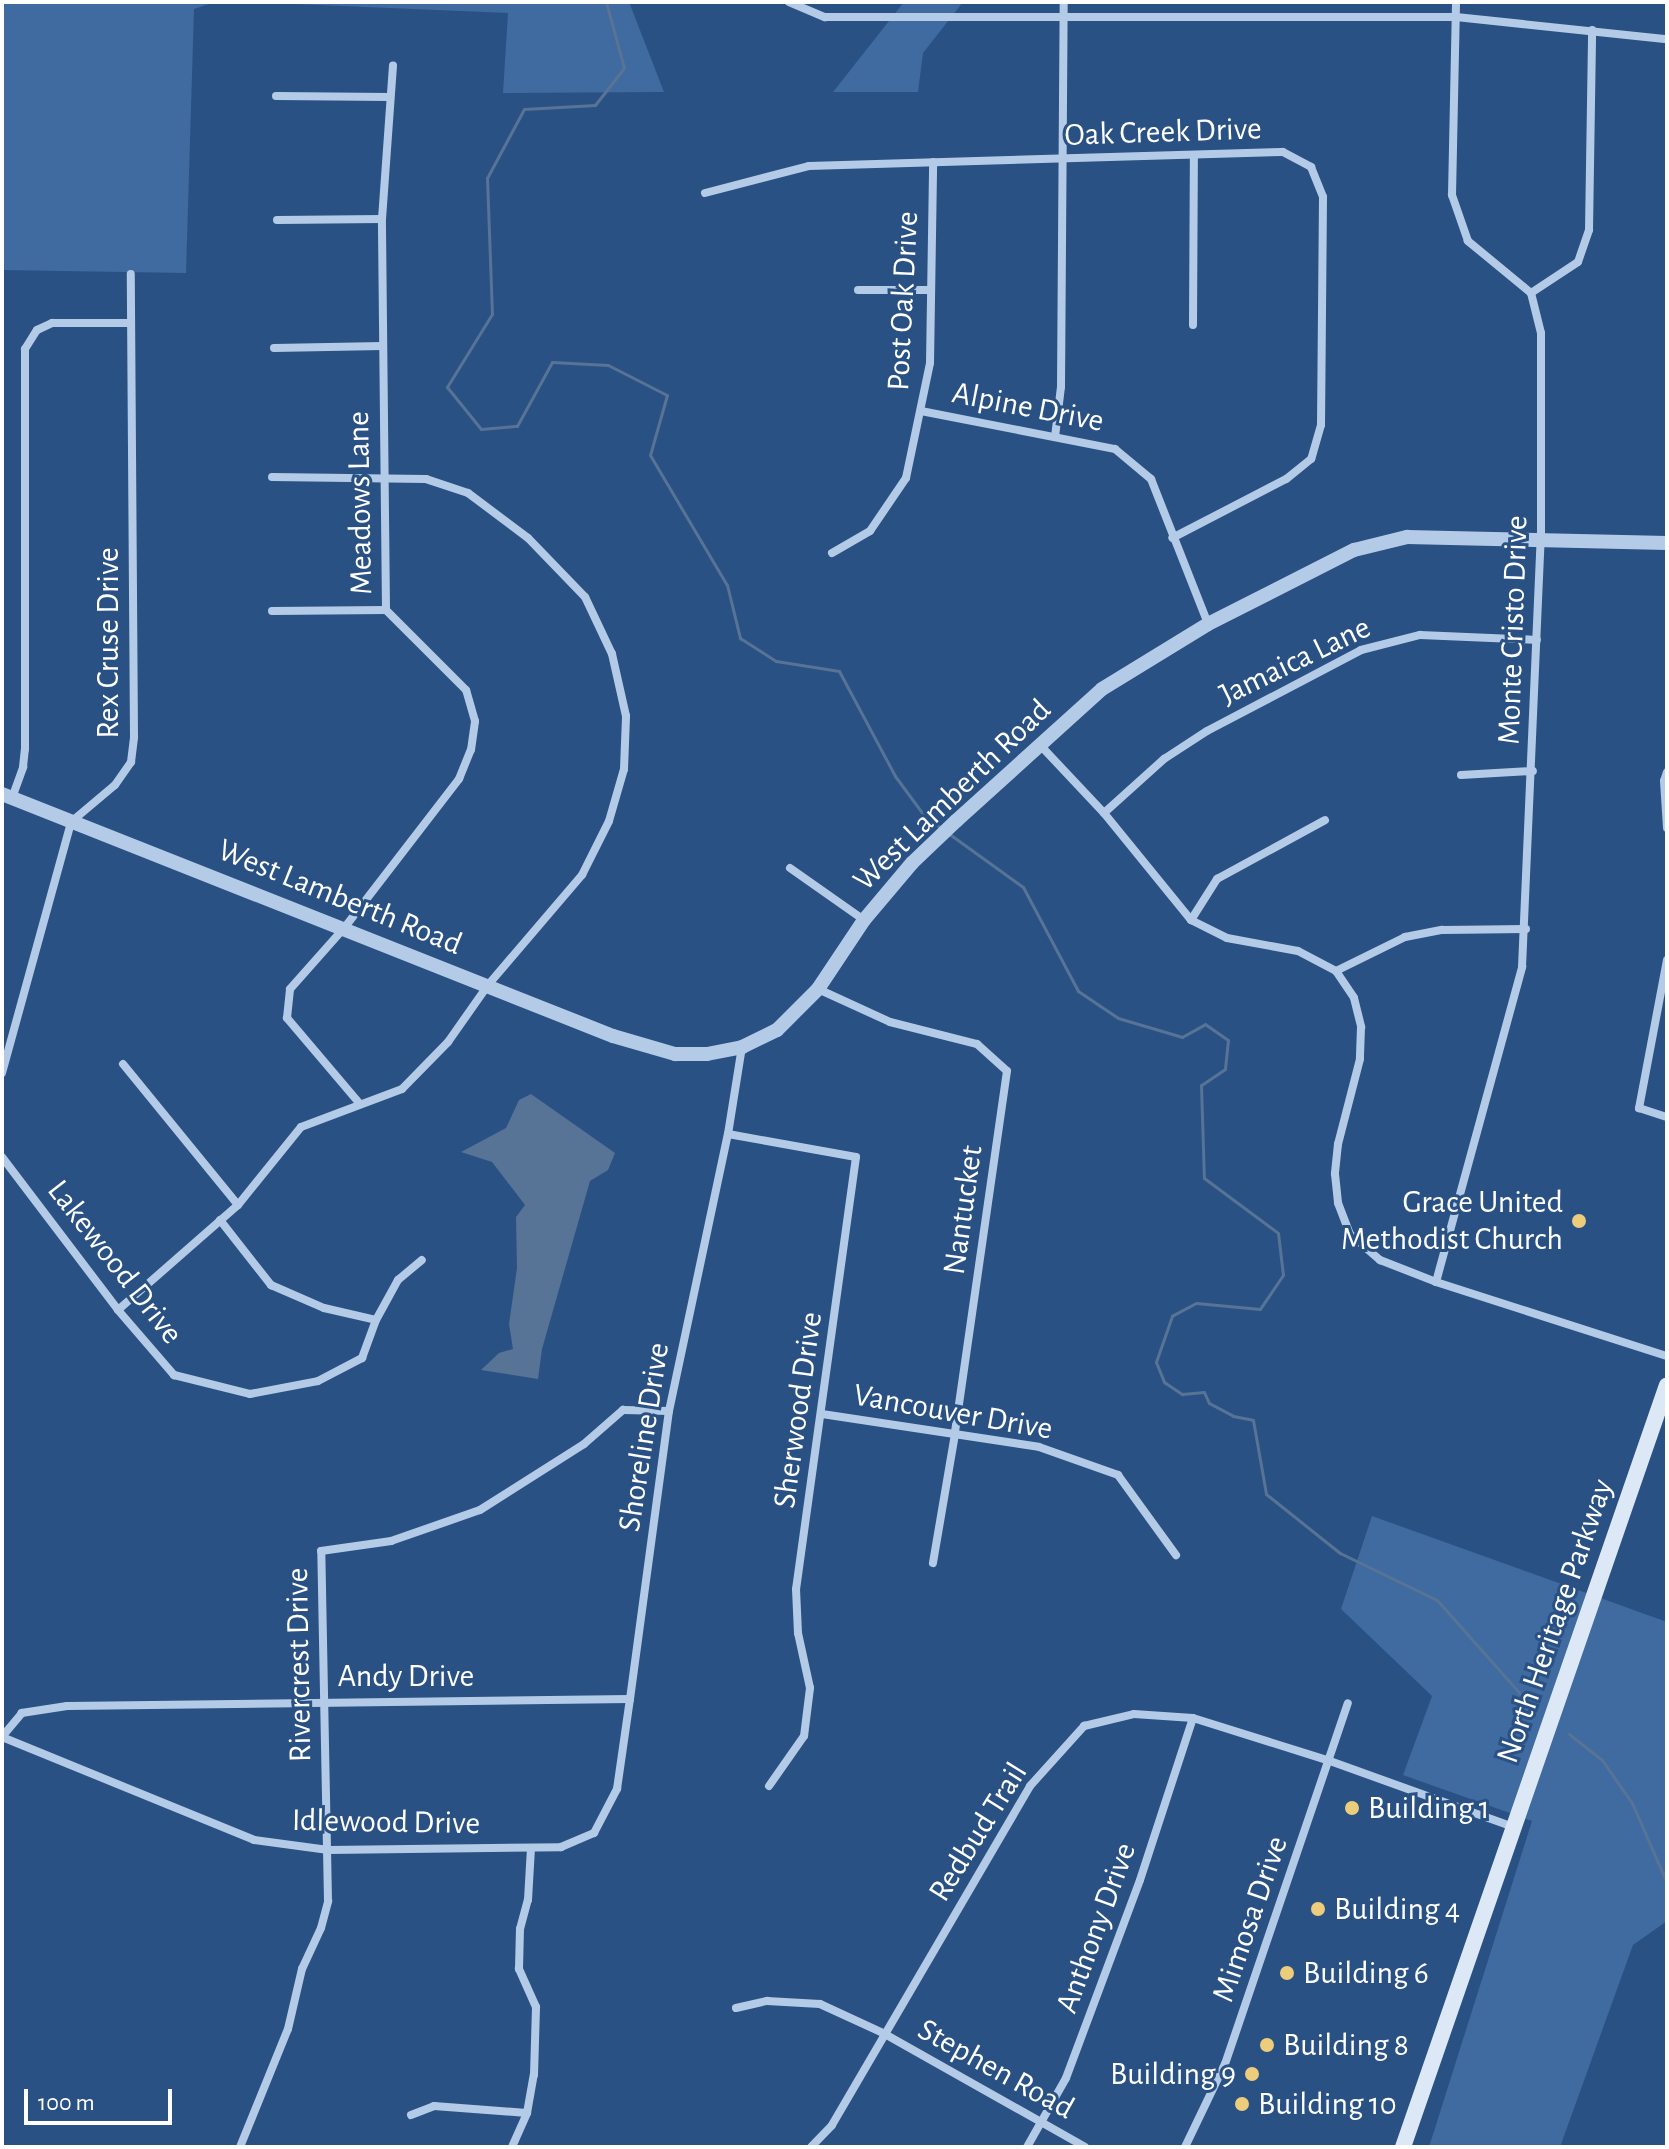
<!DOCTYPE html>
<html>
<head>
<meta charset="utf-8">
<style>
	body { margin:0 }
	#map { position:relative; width:1669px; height:2149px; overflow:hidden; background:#2a5184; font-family:"Alegreya Sans",sans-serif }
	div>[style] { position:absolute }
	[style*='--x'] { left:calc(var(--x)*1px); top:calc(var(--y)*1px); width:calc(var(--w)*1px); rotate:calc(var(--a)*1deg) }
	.green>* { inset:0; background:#3f6ba0 }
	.water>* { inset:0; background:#577396 }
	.stream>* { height:3px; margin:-1.5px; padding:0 1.5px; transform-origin:1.5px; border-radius:1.5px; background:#577396 }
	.minor>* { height:8px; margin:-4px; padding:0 4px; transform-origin:4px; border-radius:4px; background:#b4cbe7 }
	.tertiary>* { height:14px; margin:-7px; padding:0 7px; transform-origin:7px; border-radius:7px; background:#b4cbe7 }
	.secondary>* { height:16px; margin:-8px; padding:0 8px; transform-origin:8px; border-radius:8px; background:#dde8f6 }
	.dots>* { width:22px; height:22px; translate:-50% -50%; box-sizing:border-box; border:4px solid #2a5184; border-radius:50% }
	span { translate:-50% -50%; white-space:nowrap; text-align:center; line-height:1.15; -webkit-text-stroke:6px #2a5184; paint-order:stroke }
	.street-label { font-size:32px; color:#fff }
	.poi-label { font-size:32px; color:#fff }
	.right { translate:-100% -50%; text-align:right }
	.left { translate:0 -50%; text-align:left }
	.frame { position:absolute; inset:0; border:4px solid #fff; pointer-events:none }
	.scale { position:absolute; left:24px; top:2089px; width:148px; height:36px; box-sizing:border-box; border:4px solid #fff; border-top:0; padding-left:10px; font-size:24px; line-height:28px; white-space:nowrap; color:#fff; -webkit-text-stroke:6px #2a5184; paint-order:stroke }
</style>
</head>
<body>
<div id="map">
	<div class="green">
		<i style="clip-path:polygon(2px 2px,215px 2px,194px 9px,186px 273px,2px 270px)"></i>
		<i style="clip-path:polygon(248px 2px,629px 2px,664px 92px,503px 93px,508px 13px)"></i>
		<i style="clip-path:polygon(904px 2px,963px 2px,923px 53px,918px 92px,833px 92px)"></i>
		<i style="clip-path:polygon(1372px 1516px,1667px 1622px,1667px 1921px,1633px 1945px,1560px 2147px,1429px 2147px,1532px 1821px,1403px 1775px,1432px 1696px,1341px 1609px)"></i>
	</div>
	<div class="water">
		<i style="clip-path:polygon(531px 1094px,615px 1153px,608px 1170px,590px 1181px,542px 1349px,538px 1379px,481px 1370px,499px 1353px,513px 1349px,509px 1324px,517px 1268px,516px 1217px,525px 1205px,492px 1162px,461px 1152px,506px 1128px,519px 1100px)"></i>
	</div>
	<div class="stream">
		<i style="--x:606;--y:2;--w:68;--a:74.7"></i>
		<i style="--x:624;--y:68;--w:47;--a:128.1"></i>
		<i style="--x:595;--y:105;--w:71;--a:176.8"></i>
		<i style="--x:524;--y:109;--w:78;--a:118.2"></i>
		<i style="--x:487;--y:178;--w:136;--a:87.9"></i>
		<i style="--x:492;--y:314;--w:86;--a:121.7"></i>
		<i style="--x:447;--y:387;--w:54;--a:51"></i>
		<i style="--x:481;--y:429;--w:36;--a:-5"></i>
		<i style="--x:517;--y:426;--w:73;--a:-61.3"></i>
		<i style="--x:552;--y:362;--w:56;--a:3.1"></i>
		<i style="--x:608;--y:365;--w:66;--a:27"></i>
		<i style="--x:667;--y:395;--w:62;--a:105.8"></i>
		<i style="--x:650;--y:455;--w:151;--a:59.4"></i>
		<i style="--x:727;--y:585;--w:55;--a:76.2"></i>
		<i style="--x:740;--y:638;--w:43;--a:32.6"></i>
		<i style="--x:776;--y:661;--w:64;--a:9"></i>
		<i style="--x:839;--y:671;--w:119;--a:61.9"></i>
		<i style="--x:895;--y:776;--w:47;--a:53.6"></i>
		<i style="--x:923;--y:814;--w:24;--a:38"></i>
		<i style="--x:948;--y:833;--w:92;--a:35.8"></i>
		<i style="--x:1023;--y:887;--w:118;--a:62.1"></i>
		<i style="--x:1078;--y:991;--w:48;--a:34"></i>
		<i style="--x:1118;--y:1018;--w:67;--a:16.5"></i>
		<i style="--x:1182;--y:1037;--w:26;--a:-29"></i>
		<i style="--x:1205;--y:1024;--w:28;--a:35"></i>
		<i style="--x:1228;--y:1040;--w:29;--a:96"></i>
		<i style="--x:1225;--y:1069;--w:29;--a:146"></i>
		<i style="--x:1201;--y:1085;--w:93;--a:88.2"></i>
		<i style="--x:1204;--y:1178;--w:92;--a:36.6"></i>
		<i style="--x:1278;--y:1233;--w:42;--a:83.2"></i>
		<i style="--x:1283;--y:1275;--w:41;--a:124.1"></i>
		<i style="--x:1260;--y:1309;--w:64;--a:-174.6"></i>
		<i style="--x:1196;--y:1303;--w:27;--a:152"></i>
		<i style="--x:1172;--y:1316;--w:49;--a:109.2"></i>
		<i style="--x:1156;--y:1362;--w:22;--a:68"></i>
		<i style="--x:1164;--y:1382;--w:22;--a:34"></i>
		<i style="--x:1182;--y:1394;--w:22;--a:-5"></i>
		<i style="--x:1204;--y:1392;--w:12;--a:66"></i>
		<i style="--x:1209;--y:1403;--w:27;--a:28"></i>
		<i style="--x:1233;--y:1416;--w:20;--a:11"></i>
		<i style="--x:1253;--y:1420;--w:75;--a:80"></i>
		<i style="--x:1266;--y:1494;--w:95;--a:38.6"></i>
		<i style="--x:1340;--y:1553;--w:108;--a:25.9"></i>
		<i style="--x:1437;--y:1600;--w:143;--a:48.4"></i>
		<i style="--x:1569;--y:1734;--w:42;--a:38.2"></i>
		<i style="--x:1602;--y:1760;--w:52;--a:55.1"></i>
		<i style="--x:1632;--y:1803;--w:87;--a:66.4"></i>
	</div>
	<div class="minor">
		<i style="--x:789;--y:2;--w:39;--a:23"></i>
		<i style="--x:825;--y:17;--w:631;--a:0"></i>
		<i style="--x:1456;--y:17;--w:212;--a:6"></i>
		<i style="--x:276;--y:96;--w:113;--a:0.5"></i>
		<i style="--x:705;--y:193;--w:107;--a:-14.6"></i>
		<i style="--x:809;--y:166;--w:474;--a:-1.7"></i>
		<i style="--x:1283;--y:152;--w:32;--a:28"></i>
		<i style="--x:1311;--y:167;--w:32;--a:68"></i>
		<i style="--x:1323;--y:197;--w:228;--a:90.5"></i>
		<i style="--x:1321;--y:425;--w:35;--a:106"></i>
		<i style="--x:1311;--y:459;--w:32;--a:141"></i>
		<i style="--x:1286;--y:479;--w:128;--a:152.6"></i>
		<i style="--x:277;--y:220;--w:105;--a:-0.5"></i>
		<i style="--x:858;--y:290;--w:73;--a:0"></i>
		<i style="--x:1531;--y:293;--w:56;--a:-33.4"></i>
		<i style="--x:1578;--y:262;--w:34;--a:-71"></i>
		<i style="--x:1589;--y:230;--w:200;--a:-89.1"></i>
		<i style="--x:1193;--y:325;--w:170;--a:-89.7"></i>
		<i style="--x:274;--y:348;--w:108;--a:-1.1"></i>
		<i style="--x:921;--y:411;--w:198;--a:11.1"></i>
		<i style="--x:1115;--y:449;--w:47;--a:39.8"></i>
		<i style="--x:1151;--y:479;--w:156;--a:68.5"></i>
		<i style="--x:1055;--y:437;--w:50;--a:-83.2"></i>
		<i style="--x:1061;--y:387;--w:385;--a:-89.6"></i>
		<i style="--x:832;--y:553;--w:44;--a:-30.1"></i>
		<i style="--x:870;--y:531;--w:64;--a:-55.8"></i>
		<i style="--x:906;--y:478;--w:117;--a:-78.2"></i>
		<i style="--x:930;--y:363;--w:201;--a:-89.1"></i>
		<i style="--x:272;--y:611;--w:114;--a:-0.5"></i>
		<i style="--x:1041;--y:746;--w:92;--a:46.8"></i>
		<i style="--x:1104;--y:813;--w:138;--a:50.9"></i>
		<i style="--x:1191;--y:920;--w:40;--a:26.6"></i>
		<i style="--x:1227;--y:938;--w:72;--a:10.4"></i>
		<i style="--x:1298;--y:951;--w:43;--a:27.8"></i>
		<i style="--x:1336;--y:971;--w:32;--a:56"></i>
		<i style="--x:1354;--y:998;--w:30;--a:76"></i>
		<i style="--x:1361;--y:1027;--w:32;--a:92"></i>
		<i style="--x:1360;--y:1059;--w:88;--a:104.5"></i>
		<i style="--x:1338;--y:1144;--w:30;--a:96"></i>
		<i style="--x:1335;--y:1174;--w:29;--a:84"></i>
		<i style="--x:1338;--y:1203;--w:33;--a:69"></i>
		<i style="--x:1350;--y:1234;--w:40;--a:41"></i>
		<i style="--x:1380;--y:1260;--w:60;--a:21.4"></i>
		<i style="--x:1436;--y:1282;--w:243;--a:17.8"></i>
		<i style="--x:1667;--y:772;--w:9;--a:108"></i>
		<i style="--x:1664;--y:781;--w:47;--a:86.3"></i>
		<i style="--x:1461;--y:775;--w:72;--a:-3.2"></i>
		<i style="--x:12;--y:798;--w:33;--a:-70"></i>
		<i style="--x:23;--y:767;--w:18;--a:-84"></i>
		<i style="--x:25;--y:749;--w:400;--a:-90"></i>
		<i style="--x:25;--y:349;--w:22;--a:-58"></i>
		<i style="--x:37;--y:330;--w:17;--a:-25"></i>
		<i style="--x:52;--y:323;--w:78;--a:0"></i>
		<i style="--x:1104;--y:813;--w:81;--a:-42"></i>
		<i style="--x:1164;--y:759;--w:51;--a:-33.1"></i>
		<i style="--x:1207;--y:731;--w:174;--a:-27.7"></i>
		<i style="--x:1361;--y:650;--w:61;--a:-14.3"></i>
		<i style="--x:1420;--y:635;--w:117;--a:2.4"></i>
		<i style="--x:790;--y:868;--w:90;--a:35.1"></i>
		<i style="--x:1191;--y:920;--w:49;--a:-57.6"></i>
		<i style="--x:1217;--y:879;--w:123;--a:-28.6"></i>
		<i style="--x:1667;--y:960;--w:151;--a:100.7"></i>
		<i style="--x:1639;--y:1108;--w:29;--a:18"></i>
		<i style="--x:1336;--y:971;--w:77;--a:-26.2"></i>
		<i style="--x:1405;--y:937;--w:38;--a:-11"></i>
		<i style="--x:1442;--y:930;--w:84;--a:-0.7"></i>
		<i style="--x:818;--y:989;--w:79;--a:24.6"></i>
		<i style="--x:890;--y:1022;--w:90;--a:14.2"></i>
		<i style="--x:977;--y:1044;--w:40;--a:42"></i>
		<i style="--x:1007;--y:1071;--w:367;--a:98.2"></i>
		<i style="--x:955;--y:1434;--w:131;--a:99.7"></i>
		<i style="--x:123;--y:1064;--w:182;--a:50.8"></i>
		<i style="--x:2;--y:1073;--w:260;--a:-74.6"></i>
		<i style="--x:71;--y:822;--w:57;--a:-40.1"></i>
		<i style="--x:115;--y:785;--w:28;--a:-55"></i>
		<i style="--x:131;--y:762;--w:25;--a:-83"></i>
		<i style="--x:134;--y:737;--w:463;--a:-90.4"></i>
		<i style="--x:360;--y:1104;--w:113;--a:-130.3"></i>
		<i style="--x:287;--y:1018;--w:29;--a:-84"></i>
		<i style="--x:290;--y:989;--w:83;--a:-48.4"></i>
		<i style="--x:345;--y:927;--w:187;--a:-52.4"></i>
		<i style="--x:459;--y:779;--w:31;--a:-68"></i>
		<i style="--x:471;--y:750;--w:29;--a:-82"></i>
		<i style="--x:475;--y:721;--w:32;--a:-106"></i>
		<i style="--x:466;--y:690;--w:113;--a:-135"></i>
		<i style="--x:386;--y:610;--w:391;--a:-90.6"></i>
		<i style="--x:382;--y:219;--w:154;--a:-85.9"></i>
		<i style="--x:728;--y:1134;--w:130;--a:10.2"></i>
		<i style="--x:856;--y:1157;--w:436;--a:97.9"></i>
		<i style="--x:796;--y:1589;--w:44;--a:87.4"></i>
		<i style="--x:798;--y:1633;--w:56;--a:77.7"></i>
		<i style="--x:810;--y:1688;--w:48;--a:97.1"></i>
		<i style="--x:804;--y:1736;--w:61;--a:125"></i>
		<i style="--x:2;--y:1157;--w:192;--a:52.8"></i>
		<i style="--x:118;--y:1310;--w:86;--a:49.3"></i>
		<i style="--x:174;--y:1375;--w:78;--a:14"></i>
		<i style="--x:250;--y:1394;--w:69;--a:-10.8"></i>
		<i style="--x:318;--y:1381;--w:50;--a:-27.6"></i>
		<i style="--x:362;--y:1358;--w:40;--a:-69.8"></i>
		<i style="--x:376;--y:1320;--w:46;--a:-61.2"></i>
		<i style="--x:398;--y:1280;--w:31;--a:-40"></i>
		<i style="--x:220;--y:1220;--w:83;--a:51.9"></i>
		<i style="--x:271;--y:1285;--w:58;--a:23.5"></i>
		<i style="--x:324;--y:1308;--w:53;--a:13"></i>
		<i style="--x:1436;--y:1282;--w:327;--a:-74.7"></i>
		<i style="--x:1522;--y:967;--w:428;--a:-87.5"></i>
		<i style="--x:1541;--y:539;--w:206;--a:-90"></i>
		<i style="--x:1541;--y:333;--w:41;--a:-104"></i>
		<i style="--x:1531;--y:293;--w:82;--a:-140.5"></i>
		<i style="--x:1468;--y:241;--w:49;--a:-109.2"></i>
		<i style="--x:1452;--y:195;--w:193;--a:-88.8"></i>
		<i style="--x:118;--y:1310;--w:159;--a:-41.2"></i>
		<i style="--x:238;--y:1205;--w:100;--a:-51.1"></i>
		<i style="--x:301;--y:1127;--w:108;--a:-20.6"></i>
		<i style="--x:402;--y:1089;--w:66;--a:-45.6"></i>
		<i style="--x:448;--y:1042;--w:70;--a:-54.9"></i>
		<i style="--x:488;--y:985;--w:145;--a:-49.5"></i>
		<i style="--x:582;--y:875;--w:60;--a:-63.4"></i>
		<i style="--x:609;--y:821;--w:54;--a:-73.9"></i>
		<i style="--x:624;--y:769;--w:53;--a:-87.8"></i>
		<i style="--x:626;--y:716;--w:64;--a:-102.7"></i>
		<i style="--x:612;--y:654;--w:63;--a:-115.3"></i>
		<i style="--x:585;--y:597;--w:82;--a:-134"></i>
		<i style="--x:528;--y:538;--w:75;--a:-143.1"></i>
		<i style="--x:468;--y:493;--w:44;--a:-161.6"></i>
		<i style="--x:426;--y:479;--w:154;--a:-179.3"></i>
		<i style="--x:822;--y:1414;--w:219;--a:8.6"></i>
		<i style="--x:1039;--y:1447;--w:84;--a:19.5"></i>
		<i style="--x:1118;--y:1475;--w:99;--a:54.1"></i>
		<i style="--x:630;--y:1699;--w:563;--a:179.29"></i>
		<i style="--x:67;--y:1706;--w:46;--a:171.2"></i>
		<i style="--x:22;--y:1713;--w:31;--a:130"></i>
		<i style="--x:2;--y:1737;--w:272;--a:22.2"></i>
		<i style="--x:254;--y:1840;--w:75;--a:7.7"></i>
		<i style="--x:328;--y:1850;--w:233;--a:-0.7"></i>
		<i style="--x:561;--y:1847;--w:36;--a:-23"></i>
		<i style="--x:594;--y:1833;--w:50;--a:-62.4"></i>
		<i style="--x:617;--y:1789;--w:91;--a:-81.8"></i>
		<i style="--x:630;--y:1699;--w:291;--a:-82.3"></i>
		<i style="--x:669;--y:1411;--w:283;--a:-78"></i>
		<i style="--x:728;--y:1134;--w:88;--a:-80.9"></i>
		<i style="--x:736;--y:2008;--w:32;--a:-13"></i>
		<i style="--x:767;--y:2001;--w:53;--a:3.2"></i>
		<i style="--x:820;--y:2004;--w:69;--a:24.7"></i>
		<i style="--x:883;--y:2033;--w:232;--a:29.4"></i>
		<i style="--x:411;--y:2115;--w:25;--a:-21"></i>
		<i style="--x:434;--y:2106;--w:93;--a:4.3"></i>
		<i style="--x:240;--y:2147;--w:127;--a:-67.9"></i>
		<i style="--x:288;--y:2029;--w:62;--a:-76.9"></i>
		<i style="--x:302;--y:1969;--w:45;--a:-65.1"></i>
		<i style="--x:321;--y:1928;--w:28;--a:-75"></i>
		<i style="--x:328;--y:1901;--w:350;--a:-91.1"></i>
		<i style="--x:321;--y:1551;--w:71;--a:-8.1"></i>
		<i style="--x:391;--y:1541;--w:94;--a:-19.2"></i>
		<i style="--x:480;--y:1510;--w:123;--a:-32.4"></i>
		<i style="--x:584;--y:1444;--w:52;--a:-41.1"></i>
		<i style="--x:623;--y:1410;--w:46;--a:1.2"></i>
		<i style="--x:512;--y:2147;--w:37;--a:-66"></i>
		<i style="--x:527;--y:2113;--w:39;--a:-80"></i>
		<i style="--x:534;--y:2075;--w:68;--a:-88.3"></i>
		<i style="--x:536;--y:2007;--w:42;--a:-114.1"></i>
		<i style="--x:519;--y:1969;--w:40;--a:-88.6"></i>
		<i style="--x:520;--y:1929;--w:30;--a:-75"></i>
		<i style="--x:528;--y:1900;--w:52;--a:-86.7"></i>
		<i style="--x:811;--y:2147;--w:30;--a:-46"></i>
		<i style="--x:832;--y:2125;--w:393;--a:-59.7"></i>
		<i style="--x:1030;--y:1786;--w:81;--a:-48"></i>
		<i style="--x:1084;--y:1726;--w:51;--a:-13.5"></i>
		<i style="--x:1134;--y:1714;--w:59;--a:3.9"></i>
		<i style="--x:1193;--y:1718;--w:144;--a:17.4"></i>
		<i style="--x:1330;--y:1761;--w:195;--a:19.8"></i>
		<i style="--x:1027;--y:2147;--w:79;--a:-60.5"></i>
		<i style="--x:1066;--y:2078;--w:211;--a:-69.5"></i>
		<i style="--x:1140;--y:1880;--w:170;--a:-71.9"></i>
		<i style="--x:1185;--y:2147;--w:92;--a:-64.3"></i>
		<i style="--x:1225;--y:2064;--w:381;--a:-71.2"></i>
	</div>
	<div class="tertiary">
		<i style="--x:2;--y:794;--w:657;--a:21.61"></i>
		<i style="--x:613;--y:1036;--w:65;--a:16.2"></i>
		<i style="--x:675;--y:1054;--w:32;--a:0"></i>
		<i style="--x:707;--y:1054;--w:36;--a:-11"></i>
		<i style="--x:742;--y:1047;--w:39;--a:-26"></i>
		<i style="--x:777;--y:1030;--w:58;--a:-45"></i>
		<i style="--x:818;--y:989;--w:83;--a:-56.3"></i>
		<i style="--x:864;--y:920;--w:75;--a:-49.9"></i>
		<i style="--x:912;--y:863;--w:61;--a:-43.7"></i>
		<i style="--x:956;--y:821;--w:197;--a:-42.1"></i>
		<i style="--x:1102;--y:689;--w:124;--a:-31.5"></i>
		<i style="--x:1208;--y:624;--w:164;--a:-26.9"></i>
		<i style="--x:1354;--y:550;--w:55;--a:-13.8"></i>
		<i style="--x:1407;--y:537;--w:260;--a:1.3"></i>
	</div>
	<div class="secondary">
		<i style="--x:1403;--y:2147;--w:806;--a:-70.89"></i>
	</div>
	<div class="dots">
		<i style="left:1579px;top:1221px;background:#edcc7b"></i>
		<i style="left:1352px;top:1808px;background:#edcc7b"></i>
		<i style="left:1318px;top:1909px;background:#edcc7b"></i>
		<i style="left:1287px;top:1973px;background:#edcc7b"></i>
		<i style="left:1267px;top:2045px;background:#edcc7b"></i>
		<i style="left:1252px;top:2074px;background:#edcc7b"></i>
		<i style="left:1242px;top:2104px;background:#edcc7b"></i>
	</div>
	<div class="street-label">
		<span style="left:1163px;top:132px;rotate:-2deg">Oak Creek Drive</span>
		<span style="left:903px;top:301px;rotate:-87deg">Post Oak Drive</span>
		<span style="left:1028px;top:407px;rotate:11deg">Alpine Drive</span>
		<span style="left:360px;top:503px;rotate:-91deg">Meadows Lane</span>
		<span style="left:1513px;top:630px;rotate:-88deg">Monte Cristo Drive</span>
		<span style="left:108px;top:643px;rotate:-90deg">Rex Cruse Drive</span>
		<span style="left:1295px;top:661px;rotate:-26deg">Jamaica Lane</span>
		<span style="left:952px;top:795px;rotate:-44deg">West Lamberth Road</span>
		<span style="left:340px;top:897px;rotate:22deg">West Lamberth Road</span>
		<span style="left:963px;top:1210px;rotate:-82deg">Nantucket</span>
		<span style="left:115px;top:1262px;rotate:52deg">Lakewood Drive</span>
		<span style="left:798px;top:1410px;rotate:-82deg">Sherwood Drive</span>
		<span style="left:953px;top:1412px;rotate:10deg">Vancouver Drive</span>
		<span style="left:644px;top:1437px;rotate:-81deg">Shoreline Drive</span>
		<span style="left:1555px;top:1621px;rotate:-71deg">North Heritage Parkway</span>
		<span style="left:299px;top:1665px;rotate:-91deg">Rivercrest Drive</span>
		<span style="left:406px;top:1676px">Andy Drive</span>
		<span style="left:386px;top:1822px;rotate:1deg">Idlewood Drive</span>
		<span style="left:978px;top:1832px;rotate:-58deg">Redbud Trail</span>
		<span style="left:1250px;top:1919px;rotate:-71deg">Mimosa Drive</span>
		<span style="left:1096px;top:1928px;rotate:-70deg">Anthony Drive</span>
		<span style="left:996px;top:2069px;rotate:29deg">Stephen Road</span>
	</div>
	<div class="poi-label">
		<span class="right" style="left:1563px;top:1221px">Grace United<br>Methodist Church</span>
		<span class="left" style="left:1368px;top:1808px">Building 1</span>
		<span class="left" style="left:1334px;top:1909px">Building 4</span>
		<span class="left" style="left:1303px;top:1973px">Building 6</span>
		<span class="left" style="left:1283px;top:2045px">Building 8</span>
		<span class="right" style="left:1236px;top:2074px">Building 9</span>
		<span class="left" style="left:1258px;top:2104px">Building 10</span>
	</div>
	<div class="frame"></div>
	<div class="scale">100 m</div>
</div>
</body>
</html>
